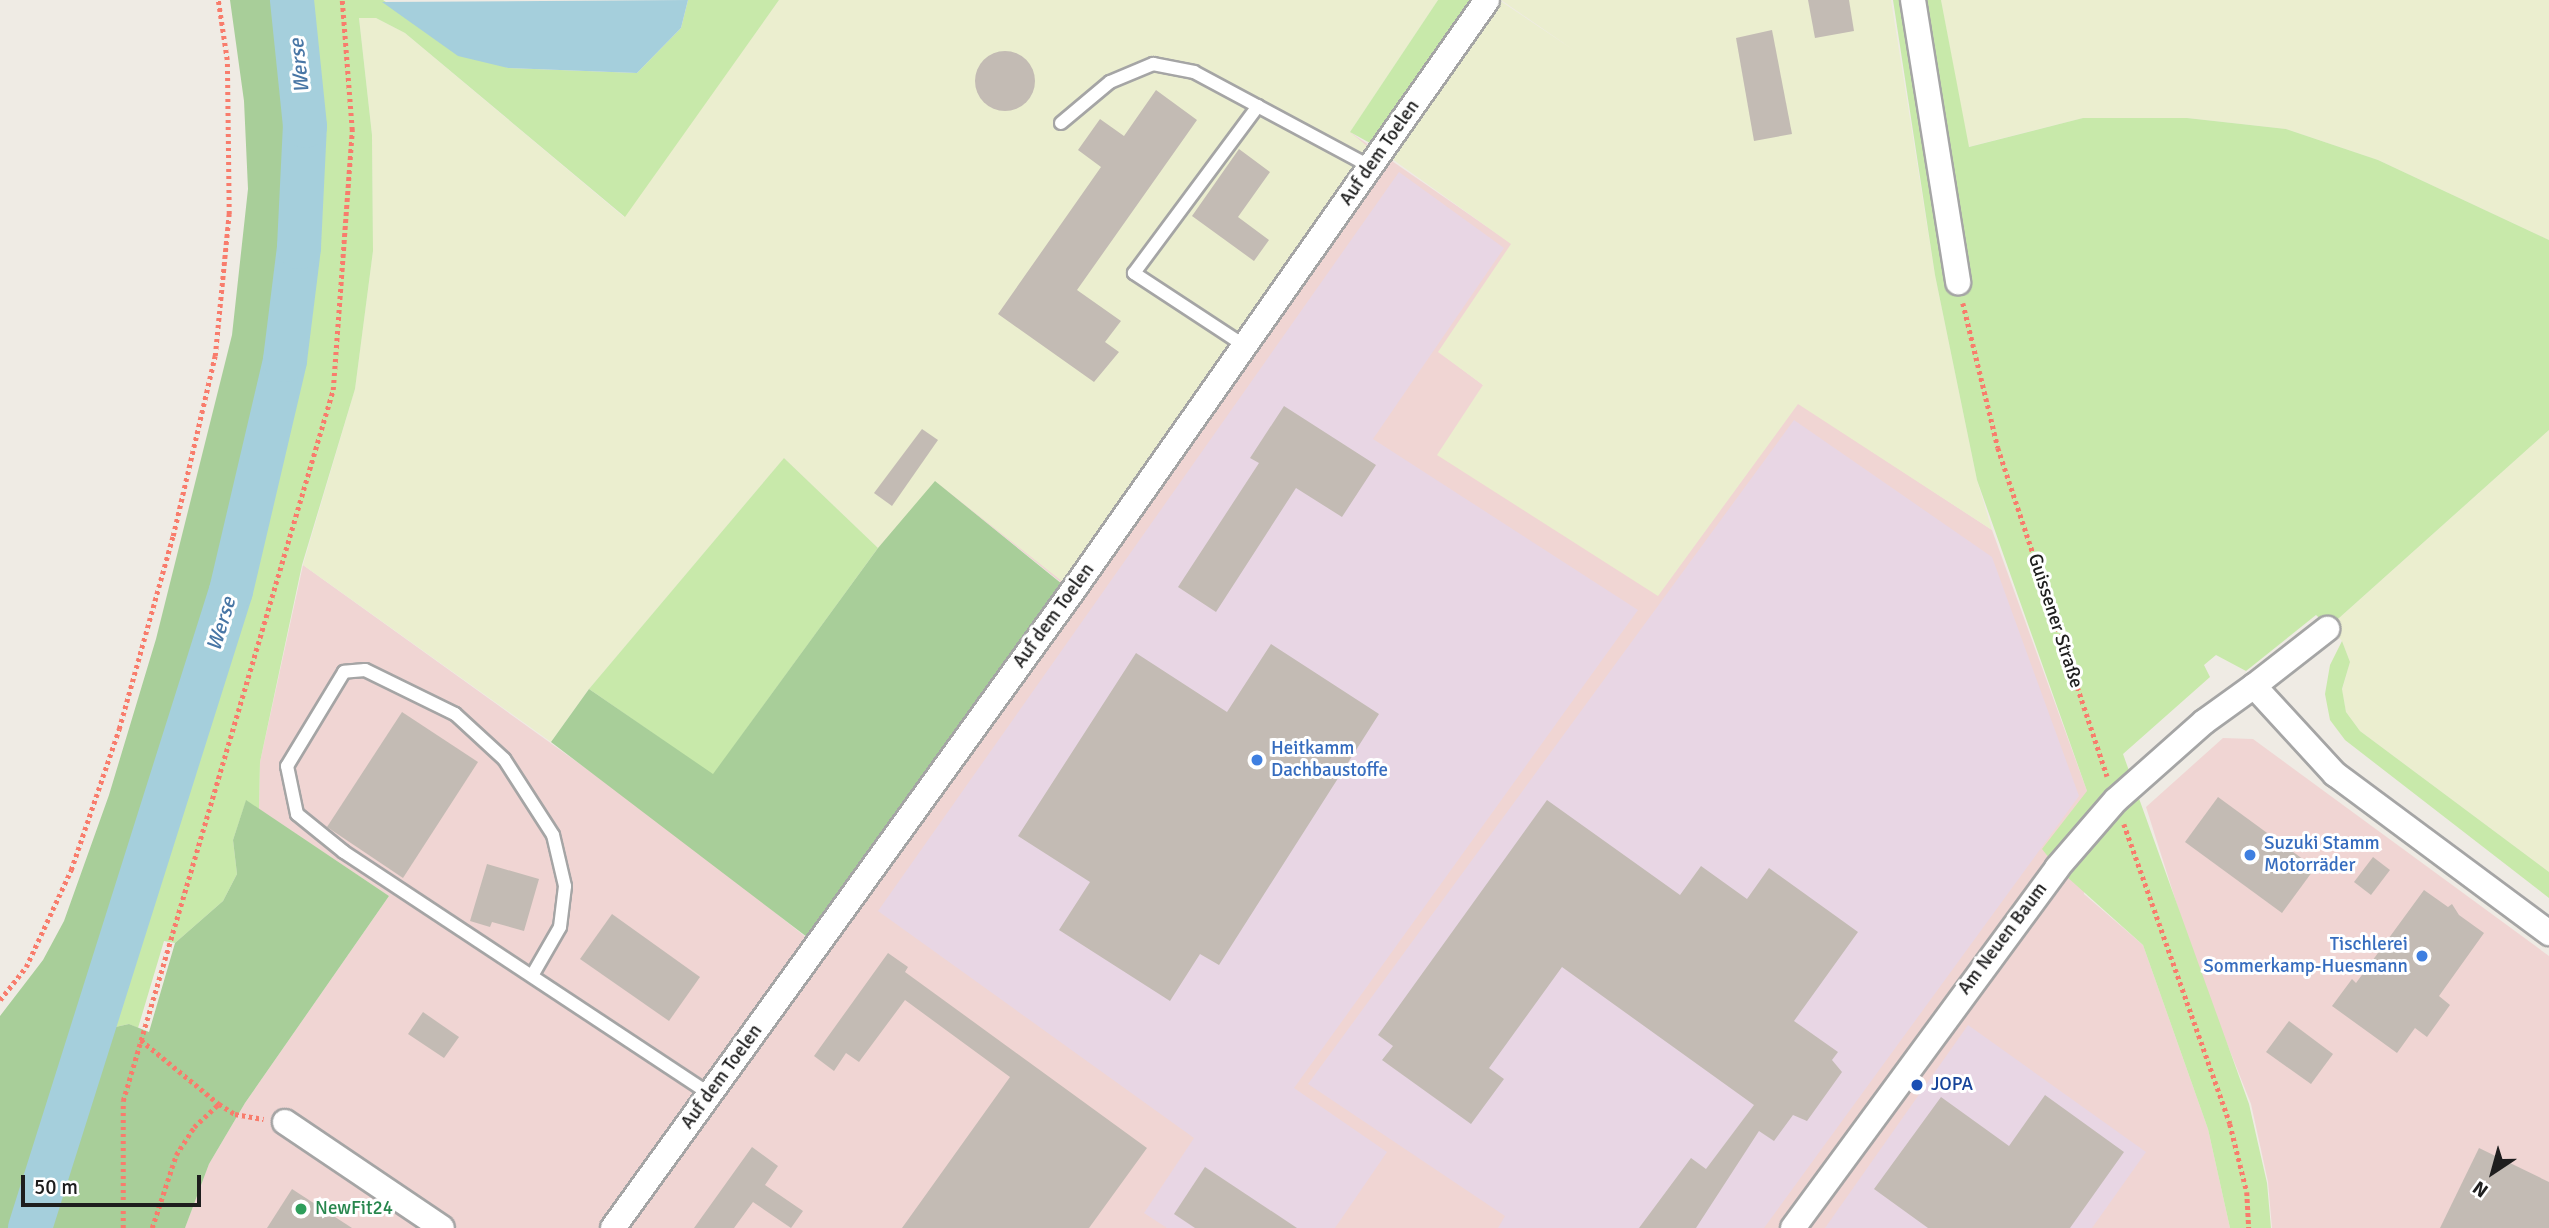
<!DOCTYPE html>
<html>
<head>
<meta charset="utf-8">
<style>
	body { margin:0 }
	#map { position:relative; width:2549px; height:1228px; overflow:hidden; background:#efebe4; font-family:Signika,sans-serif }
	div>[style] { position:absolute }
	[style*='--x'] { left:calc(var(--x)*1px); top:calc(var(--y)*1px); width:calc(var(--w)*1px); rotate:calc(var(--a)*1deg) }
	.commercial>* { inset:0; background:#f0d5d3 }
	.industrial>* { inset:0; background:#e8d6e4 }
	.farmland>* { inset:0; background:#ebeecf }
	.grass>* { inset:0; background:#c8e9aa }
	.forest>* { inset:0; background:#a8ce99 }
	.water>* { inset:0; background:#a5cfdc }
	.stream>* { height:7px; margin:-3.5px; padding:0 3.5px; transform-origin:3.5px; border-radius:3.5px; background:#a5cfdc }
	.river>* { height:44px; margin:-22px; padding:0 22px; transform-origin:22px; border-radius:22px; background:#a5cfdc }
	.building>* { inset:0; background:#c3bbb4 }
	.round { border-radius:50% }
	.path>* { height:4.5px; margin-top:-2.25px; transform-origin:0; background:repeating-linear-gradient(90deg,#f87c6c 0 3.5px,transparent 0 7px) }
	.roads { filter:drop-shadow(2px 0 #a5a5a5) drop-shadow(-2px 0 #a5a5a5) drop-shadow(0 2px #a5a5a5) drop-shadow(0 -2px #a5a5a5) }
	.lane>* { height:12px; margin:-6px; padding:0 6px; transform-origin:6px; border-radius:6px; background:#fff }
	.street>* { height:24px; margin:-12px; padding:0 12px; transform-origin:12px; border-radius:12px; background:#fff }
	.dots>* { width:19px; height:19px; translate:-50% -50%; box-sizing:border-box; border:4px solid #fff; border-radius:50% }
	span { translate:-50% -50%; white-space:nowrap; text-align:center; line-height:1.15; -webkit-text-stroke:6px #fff; paint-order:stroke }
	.street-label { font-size:19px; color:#1e1e1e }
	.shop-label { font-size:19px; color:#366cbe }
	.left { translate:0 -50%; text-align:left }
	.right { translate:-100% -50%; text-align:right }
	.transit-label { font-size:19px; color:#164399 }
	.leisure-label { font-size:19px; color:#27864d }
	.water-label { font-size:21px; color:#4876a5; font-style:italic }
	.north { position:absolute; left:2458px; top:1137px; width:70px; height:70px; -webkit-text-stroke:5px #fff; paint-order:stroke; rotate:216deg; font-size:19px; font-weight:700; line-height:28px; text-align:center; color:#1e1e1e }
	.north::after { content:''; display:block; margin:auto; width:24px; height:32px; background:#1e1e1e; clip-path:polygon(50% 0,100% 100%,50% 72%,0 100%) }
	.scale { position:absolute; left:21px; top:1175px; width:180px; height:32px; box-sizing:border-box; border:4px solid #1e1e1e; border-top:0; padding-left:9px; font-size:21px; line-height:24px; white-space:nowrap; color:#1e1e1e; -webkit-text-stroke:5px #fff; paint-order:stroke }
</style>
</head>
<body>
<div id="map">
	<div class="commercial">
		<i style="clip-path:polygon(880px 0,1350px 132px,1512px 244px,1439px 352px,1483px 385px,1658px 595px,1798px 403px,1992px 530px,2087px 791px,2084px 894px,2143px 945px,2208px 1129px,2230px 1228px,185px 1228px,209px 1164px,245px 1103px,389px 896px,259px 809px,260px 762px,303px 565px,673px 831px,807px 938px,1063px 584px,936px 482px,878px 548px)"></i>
		<i style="clip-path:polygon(2223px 738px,2253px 739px,2549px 956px,2549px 1228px,2272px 1228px,2268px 1182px,2251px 1104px,2197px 968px,2146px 807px)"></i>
	</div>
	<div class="industrial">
		<i style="clip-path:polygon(1399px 172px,1504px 248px,1373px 439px,1638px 610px,1294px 1088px,1387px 1152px,1335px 1228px,1167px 1228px,1144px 1213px,1194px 1138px,878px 911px)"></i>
		<i style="clip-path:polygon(1794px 420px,1992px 557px,2079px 796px,1764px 1228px,1498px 1228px,1505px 1216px,1308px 1084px)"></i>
		<i style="clip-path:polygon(1968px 1025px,2146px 1152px,2092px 1228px,1825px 1228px)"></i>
	</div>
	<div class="farmland">
		<i style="clip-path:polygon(779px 0,1438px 0,1350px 132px,1367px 146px,1063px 582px,936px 482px,878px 548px,784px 458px,589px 689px,551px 742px,303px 565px,355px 389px,373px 251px,372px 135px,359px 18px,376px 18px,405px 33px,624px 217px)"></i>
		<i style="clip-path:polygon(1499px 0,1575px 51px,1501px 0,1891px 0,1935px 275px,1977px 480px,1992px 530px,1798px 404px,1658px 596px,1437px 455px,1483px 385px,1438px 352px,1511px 244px,1388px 156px)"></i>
		<i style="clip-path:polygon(1941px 0,2549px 0,2549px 240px,2378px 160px,2286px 129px,2187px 118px,2083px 118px,1968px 147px)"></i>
		<i style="clip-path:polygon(2549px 430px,2549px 872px,2360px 731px,2346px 712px,2342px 690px,2350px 662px,2342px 641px,2329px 627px)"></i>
	</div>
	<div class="grass">
		<i style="clip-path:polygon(302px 0,383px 0,420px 25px,508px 68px,637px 73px,681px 28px,688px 0,779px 0,625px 217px,405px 33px,376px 18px,359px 18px,372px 135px,373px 251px,355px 389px,302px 565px,260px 762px,259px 809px,246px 801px,233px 840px,237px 874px,223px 901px,175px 943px,164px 941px,138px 1028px,129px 1024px,102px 1030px,247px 577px,301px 361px,314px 242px,317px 125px)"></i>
		<i style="clip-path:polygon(1438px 0,1477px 0,1370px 143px,1350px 132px)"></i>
		<i style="clip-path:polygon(1893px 0,1941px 0,1969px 147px,2083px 118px,2187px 118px,2286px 129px,2378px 160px,2549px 240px,2549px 430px,2329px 627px,2316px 615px,2246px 671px,2216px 655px,2204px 665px,2210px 677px,2123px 754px,2249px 1104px,2267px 1183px,2271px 1228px,2230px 1228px,2208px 1129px,2143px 945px,2057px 868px,2042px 849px,2087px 791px,1977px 480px,1935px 275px)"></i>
		<i style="clip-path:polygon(784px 458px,878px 548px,713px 775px,589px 689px)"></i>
		<i style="clip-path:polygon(2342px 641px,2350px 662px,2342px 689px,2346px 712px,2360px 731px,2549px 872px,2549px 898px,2345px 740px,2330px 720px,2325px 694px,2330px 665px)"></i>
	</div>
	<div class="forest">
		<i style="clip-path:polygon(230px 0,279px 0,292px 125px,288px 242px,271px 353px,217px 570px,82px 1023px,102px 1030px,129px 1024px,149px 1032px,175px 943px,223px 901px,237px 874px,233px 840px,246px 800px,389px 896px,245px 1103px,209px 1164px,185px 1228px,0 1228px,0 1016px,43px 960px,64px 921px,109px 795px,156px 639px,232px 335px,248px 189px,244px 101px)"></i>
		<i style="clip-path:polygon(935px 481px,1062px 584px,807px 937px,551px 742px,589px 689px,713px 774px,878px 548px)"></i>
	</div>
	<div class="water">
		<i style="clip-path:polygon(688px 0,681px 28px,637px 73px,508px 68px,458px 56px,382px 2px)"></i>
	</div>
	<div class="stream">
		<i style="--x:294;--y:11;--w:17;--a:-40"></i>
	</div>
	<div class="river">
		<i style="--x:30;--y:1228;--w:668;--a:-72.49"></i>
		<i style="--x:231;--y:591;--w:237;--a:-76.8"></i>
		<i style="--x:285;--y:360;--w:114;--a:-82.9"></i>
		<i style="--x:299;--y:247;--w:121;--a:-87.2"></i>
		<i style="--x:305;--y:126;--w:127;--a:-95.9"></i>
	</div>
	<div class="building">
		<i style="clip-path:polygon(1808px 0,1849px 0,1854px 31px,1815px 38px)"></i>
		<i style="clip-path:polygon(1772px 30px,1792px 134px,1754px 141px,1736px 38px)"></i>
		<i class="round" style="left:975px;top:51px;width:60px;height:60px"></i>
		<i style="clip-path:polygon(1156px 90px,1197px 120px,1077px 290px,1121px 321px,1105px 342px,1119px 352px,1094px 382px,998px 314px,1101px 167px,1078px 150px,1100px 119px,1124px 136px)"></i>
		<i style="clip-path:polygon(1239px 149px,1270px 172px,1238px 217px,1269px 240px,1254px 261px,1192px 216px)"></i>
		<i style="clip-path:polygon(1284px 406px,1376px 465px,1342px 517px,1296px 488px,1216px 612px,1178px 587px,1259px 463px,1250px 458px)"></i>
		<i style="clip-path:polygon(922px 429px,938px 440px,892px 506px,874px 493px)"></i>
		<i style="clip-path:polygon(1271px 644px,1379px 714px,1219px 965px,1200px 954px,1170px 1001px,1059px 930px,1090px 882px,1018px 836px,1136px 653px,1227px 712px)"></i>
		<i style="clip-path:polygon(402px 712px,478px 762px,403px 878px,327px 827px)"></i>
		<i style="clip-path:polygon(2218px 797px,2315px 868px,2282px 913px,2185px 842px)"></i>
		<i style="clip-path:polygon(1547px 800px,1680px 895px,1701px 866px,1747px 899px,1769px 868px,1858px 932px,1794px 1021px,1838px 1052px,1832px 1060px,1842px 1072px,1807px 1121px,1793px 1115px,1774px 1141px,1759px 1131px,1696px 1228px,1639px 1228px,1691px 1158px,1706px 1169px,1754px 1105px,1562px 967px,1489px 1068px,1504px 1079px,1471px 1124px,1382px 1060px,1393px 1046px,1378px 1035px)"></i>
		<i style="clip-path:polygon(2373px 857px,2390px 870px,2371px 895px,2354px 882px)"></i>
		<i style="clip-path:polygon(487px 864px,539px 879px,524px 931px,492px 922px,490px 927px,470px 921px)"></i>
		<i style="clip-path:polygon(2424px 890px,2448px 907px,2452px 904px,2459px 915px,2484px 933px,2439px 996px,2450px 1005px,2427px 1037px,2415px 1028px,2397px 1053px,2332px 1006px,2352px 979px,2356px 983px)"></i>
		<i style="clip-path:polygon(612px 914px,700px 977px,669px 1021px,580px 959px)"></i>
		<i style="clip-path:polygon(888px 953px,908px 967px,905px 972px,1147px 1148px,1089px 1228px,902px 1228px,1010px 1077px,905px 1000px,859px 1062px,846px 1053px,834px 1071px,814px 1056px)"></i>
		<i style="clip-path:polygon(423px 1012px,459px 1037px,444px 1058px,408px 1034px)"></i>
		<i style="clip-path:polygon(2289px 1021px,2333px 1054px,2311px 1084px,2266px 1052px)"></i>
		<i style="clip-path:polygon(2045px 1095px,2124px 1152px,2070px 1228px,1928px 1228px,1874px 1189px,1941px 1097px,2009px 1146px)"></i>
		<i style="clip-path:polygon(752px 1147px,778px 1166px,765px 1185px,803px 1211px,791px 1228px,753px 1202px,734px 1228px,694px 1228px)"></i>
		<i style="clip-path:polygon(2479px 1148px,2549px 1182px,2549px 1228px,2440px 1228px)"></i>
		<i style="clip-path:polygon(1205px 1167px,1297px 1228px,1195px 1228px,1174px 1214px)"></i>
		<i style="clip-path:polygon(292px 1189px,352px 1228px,267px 1228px)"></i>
	</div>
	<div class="path">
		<i style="--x:1963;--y:303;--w:149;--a:76.4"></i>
		<i style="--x:1998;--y:448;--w:346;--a:71.6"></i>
		<i style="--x:2124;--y:824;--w:318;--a:70.5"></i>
		<i style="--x:2230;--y:1124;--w:70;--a:76"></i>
		<i style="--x:2247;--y:1192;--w:36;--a:87"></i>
		<i style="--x:0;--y:1000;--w:42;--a:-51.8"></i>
		<i style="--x:26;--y:967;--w:107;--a:-65.1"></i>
		<i style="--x:71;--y:870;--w:149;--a:-71.2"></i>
		<i style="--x:119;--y:729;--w:200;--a:-74.4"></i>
		<i style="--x:173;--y:536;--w:185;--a:-76.9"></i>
		<i style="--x:215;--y:356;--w:143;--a:-84.4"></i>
		<i style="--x:229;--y:214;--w:154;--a:-90.7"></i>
		<i style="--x:227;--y:60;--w:61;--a:-98.5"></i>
		<i style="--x:141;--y:1040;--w:101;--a:39.4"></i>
		<i style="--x:219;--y:1104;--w:19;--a:32"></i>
		<i style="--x:235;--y:1114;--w:29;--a:10"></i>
		<i style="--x:123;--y:1228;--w:127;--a:-90"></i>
		<i style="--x:123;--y:1101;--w:741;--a:-73.55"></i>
		<i style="--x:333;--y:390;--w:261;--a:-85.8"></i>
		<i style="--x:352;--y:130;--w:130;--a:-94.4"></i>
		<i style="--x:152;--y:1228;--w:77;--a:-71.8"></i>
		<i style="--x:176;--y:1155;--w:33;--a:-57"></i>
		<i style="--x:194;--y:1127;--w:34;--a:-43"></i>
	</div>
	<div class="roads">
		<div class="lane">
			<i style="--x:1061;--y:123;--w:64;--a:-39.9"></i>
			<i style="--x:1110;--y:82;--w:47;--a:-22.7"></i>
			<i style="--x:1153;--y:64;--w:42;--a:11"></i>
			<i style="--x:1194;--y:72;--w:201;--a:28.2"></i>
			<i style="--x:1245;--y:346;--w:133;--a:-146.7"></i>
			<i style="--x:1134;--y:273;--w:208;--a:-53.4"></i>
			<i style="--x:533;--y:974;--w:54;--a:-60.1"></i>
			<i style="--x:560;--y:927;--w:41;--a:-83"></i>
			<i style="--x:565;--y:886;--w:52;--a:-103.2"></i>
			<i style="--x:553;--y:835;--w:90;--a:-122.8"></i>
			<i style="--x:504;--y:759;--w:67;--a:-137.4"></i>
			<i style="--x:455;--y:714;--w:100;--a:-153.9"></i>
			<i style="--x:365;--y:670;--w:21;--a:175"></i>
			<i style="--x:344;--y:672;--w:110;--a:121.2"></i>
			<i style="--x:287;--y:766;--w:49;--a:78.2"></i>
			<i style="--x:297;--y:814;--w:60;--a:39"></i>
			<i style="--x:344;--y:852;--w:439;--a:33.5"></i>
		</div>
		<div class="street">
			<i style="--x:1913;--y:0;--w:286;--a:80.9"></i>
			<i style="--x:2254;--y:686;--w:93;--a:-38"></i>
			<i style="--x:285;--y:1122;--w:189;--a:34"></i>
			<i style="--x:613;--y:1228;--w:788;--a:-54.19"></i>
			<i style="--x:1074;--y:589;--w:719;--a:-54.96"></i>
			<i style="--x:1793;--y:1228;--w:446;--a:-53.7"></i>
			<i style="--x:2057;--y:868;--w:90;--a:-49.1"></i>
			<i style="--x:2116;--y:800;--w:118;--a:-41.6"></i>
			<i style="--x:2204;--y:722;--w:62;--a:-35.8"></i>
			<i style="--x:2254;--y:686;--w:120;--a:47.4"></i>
			<i style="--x:2335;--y:774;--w:267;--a:36.6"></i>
		</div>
	</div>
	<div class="dots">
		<i style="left:1257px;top:760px;background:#3f7fe0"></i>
		<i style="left:2250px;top:855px;background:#3f7fe0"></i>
		<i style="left:2422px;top:956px;background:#3f7fe0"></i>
		<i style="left:1917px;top:1085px;background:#1a4fb4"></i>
		<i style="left:301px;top:1209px;background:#2e9e5b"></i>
	</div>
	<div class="street-label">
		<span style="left:1380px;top:153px;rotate:-55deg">Auf dem Toelen</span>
		<span style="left:1054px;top:616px;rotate:-54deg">Auf dem Toelen</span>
		<span style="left:2055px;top:621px;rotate:72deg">Guissener Straße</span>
		<span style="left:2003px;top:939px;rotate:-53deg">Am Neuen Baum</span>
		<span style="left:722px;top:1077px;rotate:-54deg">Auf dem Toelen</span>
	</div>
	<div class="shop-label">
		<span class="left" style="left:1271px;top:760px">Heitkamm<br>Dachbaustoffe</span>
		<span class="left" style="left:2264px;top:855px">Suzuki Stamm<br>Motorräder</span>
		<span class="right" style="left:2408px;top:956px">Tischlerei<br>Sommerkamp-Huesmann</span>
	</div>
	<div class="transit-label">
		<span class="left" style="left:1931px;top:1085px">JOPA</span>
	</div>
	<div class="leisure-label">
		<span class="left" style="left:315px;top:1209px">NewFit24</span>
	</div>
	<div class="water-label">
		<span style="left:299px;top:66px;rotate:-96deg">Werse</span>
		<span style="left:221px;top:624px;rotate:-73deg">Werse</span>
	</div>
	<div class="north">N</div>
	<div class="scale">50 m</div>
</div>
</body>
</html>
